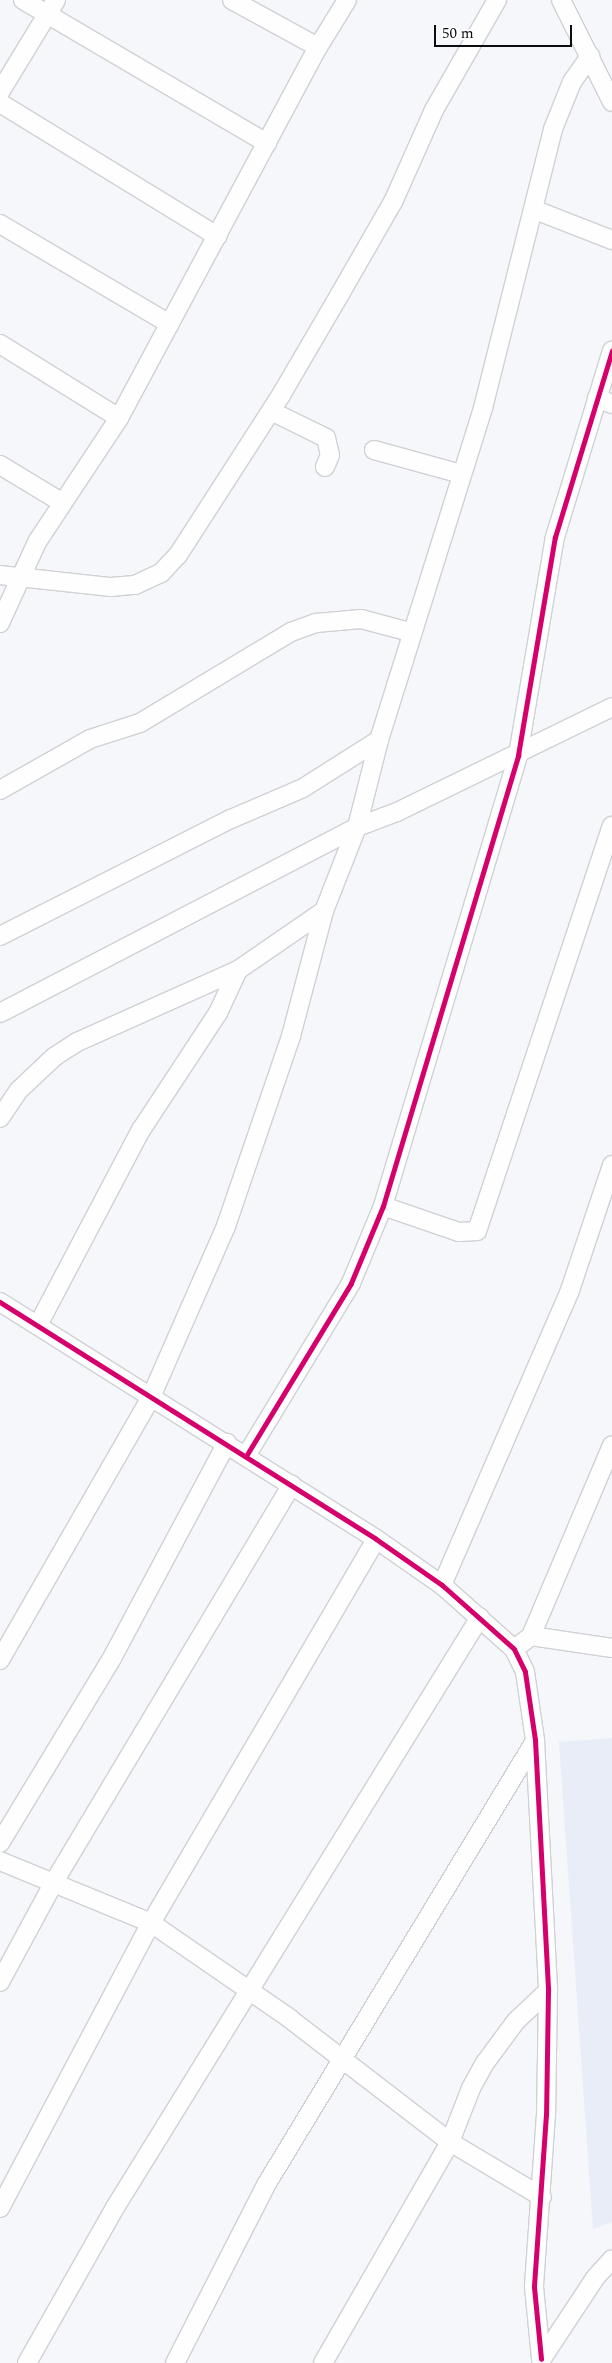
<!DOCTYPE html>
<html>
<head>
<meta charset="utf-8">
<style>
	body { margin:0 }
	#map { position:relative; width:612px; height:2363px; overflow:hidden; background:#f5f7fa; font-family:Spectral,serif }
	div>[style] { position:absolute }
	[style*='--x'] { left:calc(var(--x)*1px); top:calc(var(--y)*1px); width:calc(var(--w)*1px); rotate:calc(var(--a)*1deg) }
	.built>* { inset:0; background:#e8edf7 }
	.roads { filter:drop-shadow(1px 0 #d0d1d4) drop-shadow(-1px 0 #d0d1d4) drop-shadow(0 1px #d0d1d4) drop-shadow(0 -1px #d0d1d4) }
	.minor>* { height:18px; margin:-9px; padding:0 9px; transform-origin:9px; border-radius:9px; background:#fefefe }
	.cycleway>* { height:5px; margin:-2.5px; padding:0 2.5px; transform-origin:2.5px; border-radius:2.5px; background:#d6006c }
	span { translate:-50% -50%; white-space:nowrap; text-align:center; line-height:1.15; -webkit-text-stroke:4px #fff; paint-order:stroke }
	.scale { position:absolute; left:434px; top:25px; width:138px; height:22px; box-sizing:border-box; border:2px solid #0c0d10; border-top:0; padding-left:6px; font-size:15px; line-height:18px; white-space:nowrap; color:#0c0d10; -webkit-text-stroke:4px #fff; paint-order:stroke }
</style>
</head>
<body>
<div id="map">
	<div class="built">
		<i style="clip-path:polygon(612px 1738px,612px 2222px,593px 2229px,559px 1742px)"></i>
	</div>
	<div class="roads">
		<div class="minor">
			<i style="--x:23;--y:0;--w:283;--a:30.4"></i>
			<i style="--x:232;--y:0;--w:98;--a:28.7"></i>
			<i style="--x:561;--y:0;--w:114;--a:63.4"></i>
			<i style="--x:0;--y:92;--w:108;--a:-58.7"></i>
			<i style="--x:0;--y:103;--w:255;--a:31.5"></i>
			<i style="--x:535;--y:210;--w:83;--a:21.3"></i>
			<i style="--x:0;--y:224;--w:197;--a:30.5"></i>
			<i style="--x:0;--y:344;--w:140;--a:31.9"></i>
			<i style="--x:597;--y:398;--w:16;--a:22"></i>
			<i style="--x:271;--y:411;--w:61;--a:26.1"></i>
			<i style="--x:326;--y:438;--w:17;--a:77"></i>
			<i style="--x:330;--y:455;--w:13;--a:113"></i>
			<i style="--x:374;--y:450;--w:90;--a:15.4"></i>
			<i style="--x:0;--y:465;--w:71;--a:31.2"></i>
			<i style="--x:0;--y:575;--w:112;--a:6.2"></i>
			<i style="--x:111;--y:587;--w:24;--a:-5"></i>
			<i style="--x:135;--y:585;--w:29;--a:-25"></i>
			<i style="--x:161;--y:573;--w:25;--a:-47"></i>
			<i style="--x:178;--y:555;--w:190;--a:-57.2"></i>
			<i style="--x:281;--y:395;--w:117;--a:-59.7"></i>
			<i style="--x:340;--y:294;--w:106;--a:-60.1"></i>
			<i style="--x:393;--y:202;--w:101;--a:-66"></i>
			<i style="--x:434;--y:110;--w:127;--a:-60.2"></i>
			<i style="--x:0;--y:623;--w:89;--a:-65.4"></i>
			<i style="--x:37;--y:542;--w:149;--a:-56.5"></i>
			<i style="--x:119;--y:418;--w:421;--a:-61.8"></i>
			<i style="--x:318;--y:47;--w:55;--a:-58.3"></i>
			<i style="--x:0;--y:790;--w:103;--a:-29.5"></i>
			<i style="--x:90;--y:739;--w:52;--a:-17.7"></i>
			<i style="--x:140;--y:723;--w:176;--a:-31.1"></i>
			<i style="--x:291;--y:632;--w:27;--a:-20"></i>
			<i style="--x:316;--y:623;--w:45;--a:-5.1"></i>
			<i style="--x:361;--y:619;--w:51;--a:14.9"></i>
			<i style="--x:0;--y:936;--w:259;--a:-26.9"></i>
			<i style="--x:231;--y:819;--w:78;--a:-23.3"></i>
			<i style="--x:303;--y:788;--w:90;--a:-32.3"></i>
			<i style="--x:379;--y:740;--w:348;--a:-72.6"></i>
			<i style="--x:483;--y:408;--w:288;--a:-75.9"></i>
			<i style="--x:553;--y:129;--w:51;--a:-68"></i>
			<i style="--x:572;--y:82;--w:32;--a:-55"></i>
			<i style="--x:0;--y:1013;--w:403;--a:-27.5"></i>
			<i style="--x:357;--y:827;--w:43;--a:-20.6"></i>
			<i style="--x:397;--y:812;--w:239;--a:-26"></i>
			<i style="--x:0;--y:1118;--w:34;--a:-56"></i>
			<i style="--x:19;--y:1090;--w:48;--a:-43.3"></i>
			<i style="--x:54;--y:1057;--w:27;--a:-33"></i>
			<i style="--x:77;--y:1042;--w:176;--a:-24.1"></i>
			<i style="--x:238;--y:970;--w:104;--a:-34.5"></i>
			<i style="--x:383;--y:1206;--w:80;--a:18.9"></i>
			<i style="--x:459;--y:1232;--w:18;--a:-3"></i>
			<i style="--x:477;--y:1231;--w:427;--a:-71.6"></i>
			<i style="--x:0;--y:1302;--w:444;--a:32.2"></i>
			<i style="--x:376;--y:1539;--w:80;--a:34.9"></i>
			<i style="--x:442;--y:1585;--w:96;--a:41.6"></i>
			<i style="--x:514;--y:1649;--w:25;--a:64"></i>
			<i style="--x:525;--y:1672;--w:69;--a:81.6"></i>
			<i style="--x:535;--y:1740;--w:251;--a:87"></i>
			<i style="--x:548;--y:1991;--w:123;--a:90.9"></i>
			<i style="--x:546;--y:2114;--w:173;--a:94"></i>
			<i style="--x:534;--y:2287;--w:72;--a:84.4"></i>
			<i style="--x:38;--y:1325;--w:221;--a:-62.2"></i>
			<i style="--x:141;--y:1130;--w:140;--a:-56.7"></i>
			<i style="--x:218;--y:1013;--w:47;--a:-65.1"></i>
			<i style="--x:246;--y:1456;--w:202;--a:-58.7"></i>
			<i style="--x:351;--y:1283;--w:83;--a:-67.4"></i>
			<i style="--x:383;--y:1206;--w:471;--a:-73.3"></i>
			<i style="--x:518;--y:755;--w:221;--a:-80.4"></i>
			<i style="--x:555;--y:537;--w:195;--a:-73"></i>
			<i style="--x:442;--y:1585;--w:322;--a:-66.5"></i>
			<i style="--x:570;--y:1290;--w:132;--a:-71.4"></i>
			<i style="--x:531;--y:1636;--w:82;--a:8.4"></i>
			<i style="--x:514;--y:1649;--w:21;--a:-37"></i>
			<i style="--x:531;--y:1636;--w:207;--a:-67"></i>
			<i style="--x:0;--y:1660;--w:303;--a:-60.1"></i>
			<i style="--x:151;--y:1397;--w:187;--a:-66.3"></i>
			<i style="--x:226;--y:1226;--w:201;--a:-71.1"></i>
			<i style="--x:291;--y:1036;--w:129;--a:-75.2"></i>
			<i style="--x:324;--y:911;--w:90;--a:-68.6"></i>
			<i style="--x:357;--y:827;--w:90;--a:-75.8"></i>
			<i style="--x:0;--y:1843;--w:216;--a:-58.8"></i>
			<i style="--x:112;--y:1658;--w:244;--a:-61.9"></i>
			<i style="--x:0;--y:1861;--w:163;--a:22.3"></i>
			<i style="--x:151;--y:1923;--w:168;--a:34.5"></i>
			<i style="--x:289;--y:2018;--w:203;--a:37.6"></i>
			<i style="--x:450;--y:2142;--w:107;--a:30.9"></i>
			<i style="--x:0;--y:1982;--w:114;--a:-61.6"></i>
			<i style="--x:54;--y:1882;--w:463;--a:-59.1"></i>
			<i style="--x:0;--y:2208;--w:323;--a:-62.1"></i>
			<i style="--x:151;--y:1923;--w:445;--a:-59.6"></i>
			<i style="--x:541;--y:2360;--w:98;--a:-56.6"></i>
			<i style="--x:595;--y:2278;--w:25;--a:-48"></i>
			<i style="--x:27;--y:2363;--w:180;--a:-60.5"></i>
			<i style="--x:116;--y:2206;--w:692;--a:-58.28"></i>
			<i style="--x:175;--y:2363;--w:200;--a:-62.9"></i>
			<i style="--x:266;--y:2185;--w:519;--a:-58.79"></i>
			<i style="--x:323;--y:2363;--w:255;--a:-60.1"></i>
			<i style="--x:450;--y:2142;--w:58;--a:-68.7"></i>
			<i style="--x:471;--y:2088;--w:29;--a:-61"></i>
			<i style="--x:485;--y:2063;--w:52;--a:-53.6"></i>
			<i style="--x:516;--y:2021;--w:44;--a:-43.2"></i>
		</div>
	</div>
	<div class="cycleway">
		<i style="--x:0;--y:1302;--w:444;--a:32.2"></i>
		<i style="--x:376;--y:1539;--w:80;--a:34.9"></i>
		<i style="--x:442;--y:1585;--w:96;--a:41.6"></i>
		<i style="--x:514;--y:1649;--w:25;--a:64"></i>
		<i style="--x:525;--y:1672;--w:69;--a:81.6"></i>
		<i style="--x:535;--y:1740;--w:251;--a:87"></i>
		<i style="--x:548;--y:1991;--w:123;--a:90.9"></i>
		<i style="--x:546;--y:2114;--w:173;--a:94"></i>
		<i style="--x:534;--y:2287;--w:72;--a:84.4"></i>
		<i style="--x:246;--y:1456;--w:202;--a:-58.7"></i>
		<i style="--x:351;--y:1283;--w:83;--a:-67.4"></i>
		<i style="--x:383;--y:1206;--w:471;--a:-73.3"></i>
		<i style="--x:518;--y:755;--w:221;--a:-80.4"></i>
		<i style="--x:555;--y:537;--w:195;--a:-73"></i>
	</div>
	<div class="scale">50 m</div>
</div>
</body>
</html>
